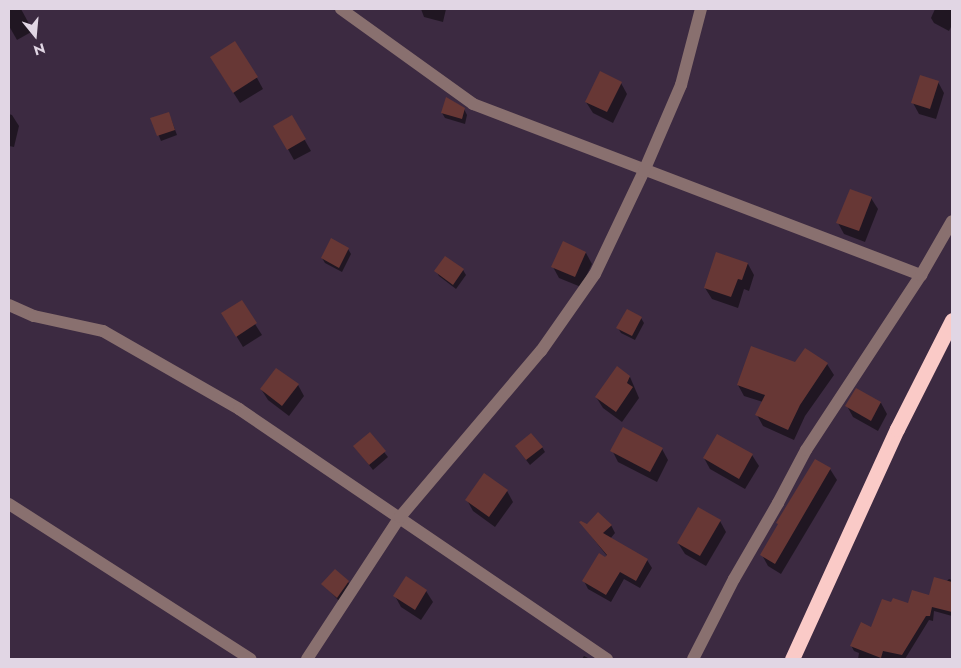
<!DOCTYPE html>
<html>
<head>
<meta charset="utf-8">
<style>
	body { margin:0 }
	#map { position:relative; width:961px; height:668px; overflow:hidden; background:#3c2a41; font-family:Jost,sans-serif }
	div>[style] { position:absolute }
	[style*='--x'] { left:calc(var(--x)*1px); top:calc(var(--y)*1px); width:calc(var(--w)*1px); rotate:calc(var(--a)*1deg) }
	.shadow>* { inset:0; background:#0007 }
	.building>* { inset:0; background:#673735 }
	.minor>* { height:12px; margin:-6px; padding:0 6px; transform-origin:6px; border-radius:6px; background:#89706f }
	.highway>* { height:15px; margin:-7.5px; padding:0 7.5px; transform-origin:7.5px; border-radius:7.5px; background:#facac7 }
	span { translate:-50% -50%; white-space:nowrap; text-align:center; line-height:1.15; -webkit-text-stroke:4px #3c2a41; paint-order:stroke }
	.frame { position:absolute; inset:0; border:10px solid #e1d6e4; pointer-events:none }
	.north { position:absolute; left:10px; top:10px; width:50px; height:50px; -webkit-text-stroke:4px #3c2a41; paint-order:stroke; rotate:163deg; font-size:14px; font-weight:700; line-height:20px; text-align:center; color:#e1d6e4 }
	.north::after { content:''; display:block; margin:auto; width:18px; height:22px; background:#e1d6e4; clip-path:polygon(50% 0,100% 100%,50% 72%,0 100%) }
</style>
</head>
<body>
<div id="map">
	<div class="shadow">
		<i style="clip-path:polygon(9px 9px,21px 9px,33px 31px,17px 40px,9px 26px)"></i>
		<i style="clip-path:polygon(421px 9px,446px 9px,443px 22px,424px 17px)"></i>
		<i style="clip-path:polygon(935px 9px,952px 10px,952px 25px,949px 31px,934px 23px,931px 18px)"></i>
		<i style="clip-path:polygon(218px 69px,257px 78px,263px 89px,240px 103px)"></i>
		<i style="clip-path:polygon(938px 82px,944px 93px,936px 119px,919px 114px,913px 103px)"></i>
		<i style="clip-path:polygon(621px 83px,627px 94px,613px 123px,593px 113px,586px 102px)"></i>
		<i style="clip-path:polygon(464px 109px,467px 115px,465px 124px,445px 118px,442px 113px)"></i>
		<i style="clip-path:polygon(9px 114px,12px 115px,19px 126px,14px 147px,9px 146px)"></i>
		<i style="clip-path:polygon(291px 116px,311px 151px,294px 160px,275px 126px)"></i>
		<i style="clip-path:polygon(152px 119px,171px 119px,177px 135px,161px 141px)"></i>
		<i style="clip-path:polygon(871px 198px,878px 209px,865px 242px,844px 234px,838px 223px)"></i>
		<i style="clip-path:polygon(348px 249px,351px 254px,342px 272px,325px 263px,322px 258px)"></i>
		<i style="clip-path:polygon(586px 253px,592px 264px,581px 287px,559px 278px,553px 267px)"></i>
		<i style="clip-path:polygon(717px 253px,748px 264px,754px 275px,749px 291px,744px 289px,738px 308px,712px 299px,705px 288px)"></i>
		<i style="clip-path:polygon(445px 257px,463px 270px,466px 275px,456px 289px,439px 276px,436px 271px)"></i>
		<i style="clip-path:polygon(241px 302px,262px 335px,243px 347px,229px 324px)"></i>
		<i style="clip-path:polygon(641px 318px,644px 323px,635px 340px,621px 333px,618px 328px)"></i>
		<i style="clip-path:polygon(806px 350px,827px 364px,834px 375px,805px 416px,794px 440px,763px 426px,757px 415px,763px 402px,744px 396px,738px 385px,796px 364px)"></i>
		<i style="clip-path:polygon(630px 377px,639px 398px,622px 422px,603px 408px,596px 397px)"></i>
		<i style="clip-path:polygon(298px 385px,304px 396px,289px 416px,268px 400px,261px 389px)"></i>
		<i style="clip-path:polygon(857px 390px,881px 403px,887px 414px,878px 431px,853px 417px,847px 406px)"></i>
		<i style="clip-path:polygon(370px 434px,388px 457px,373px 470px,354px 446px)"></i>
		<i style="clip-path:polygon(516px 447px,542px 447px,545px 452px,530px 465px)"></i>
		<i style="clip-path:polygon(662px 449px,668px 460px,657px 482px,618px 462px,612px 450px)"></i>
		<i style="clip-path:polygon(752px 455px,759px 466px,745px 489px,710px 469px,704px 458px)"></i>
		<i style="clip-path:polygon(830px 469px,837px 480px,781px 574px,768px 566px,762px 555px)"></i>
		<i style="clip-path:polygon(507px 491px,513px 502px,495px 527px,473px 511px,467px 500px)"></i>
		<i style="clip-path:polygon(720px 521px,726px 532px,706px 566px,685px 554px,678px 543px)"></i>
		<i style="clip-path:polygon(581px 523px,587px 525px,611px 525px,615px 533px,610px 539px,647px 560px,652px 568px,640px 588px,624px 579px,611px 602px,588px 589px,584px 581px,607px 556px)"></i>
		<i style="clip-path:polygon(949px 579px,952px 580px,952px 616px,934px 611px,933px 621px,929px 620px,905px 659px,858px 659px,859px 653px,854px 651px,851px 645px,861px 623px,871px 629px,892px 604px,909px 604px,930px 597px)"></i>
		<i style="clip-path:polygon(348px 582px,351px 587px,340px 602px,323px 584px)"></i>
		<i style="clip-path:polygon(426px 591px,433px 602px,421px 620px,401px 607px,395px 596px)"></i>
		<i style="clip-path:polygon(584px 656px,590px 659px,582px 659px)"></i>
	</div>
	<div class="building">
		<i style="clip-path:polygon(235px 41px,258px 77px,233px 93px,210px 57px)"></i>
		<i style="clip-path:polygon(600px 71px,622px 82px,607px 112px,585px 102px)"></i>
		<i style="clip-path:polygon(920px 75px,939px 81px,930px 109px,911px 103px)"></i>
		<i style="clip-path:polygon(446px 97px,465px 108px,462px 119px,441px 113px)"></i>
		<i style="clip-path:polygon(169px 112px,175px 130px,157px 136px,150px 118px)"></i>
		<i style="clip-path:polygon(292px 115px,306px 139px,287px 150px,273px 126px)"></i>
		<i style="clip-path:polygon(850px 189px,872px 197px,859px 231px,836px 223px)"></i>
		<i style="clip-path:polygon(331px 238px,349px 248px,339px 268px,321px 258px)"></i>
		<i style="clip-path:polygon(563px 241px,586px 252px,575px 277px,551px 267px)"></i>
		<i style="clip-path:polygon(716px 252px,748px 263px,742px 280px,738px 279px,731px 297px,704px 288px)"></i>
		<i style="clip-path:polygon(445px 256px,464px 269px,453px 285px,434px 271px)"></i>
		<i style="clip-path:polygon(242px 300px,257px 323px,236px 337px,221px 313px)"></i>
		<i style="clip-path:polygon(627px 309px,642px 317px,632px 336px,616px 328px)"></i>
		<i style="clip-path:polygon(751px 346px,795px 362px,805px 348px,828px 363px,800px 405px,788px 430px,755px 415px,765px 395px,737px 385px)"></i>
		<i style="clip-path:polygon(617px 366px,630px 376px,627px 383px,633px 387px,616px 412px,595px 397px)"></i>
		<i style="clip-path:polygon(276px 368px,299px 384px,282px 406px,260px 389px)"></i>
		<i style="clip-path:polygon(856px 388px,881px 402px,871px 421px,845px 406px)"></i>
		<i style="clip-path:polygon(623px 427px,663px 448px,650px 472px,610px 451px)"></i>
		<i style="clip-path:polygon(370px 432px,386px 451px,369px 465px,353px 446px)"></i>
		<i style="clip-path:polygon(531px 433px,543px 447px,526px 460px,515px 446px)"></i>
		<i style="clip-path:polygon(717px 434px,753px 454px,739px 479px,703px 458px)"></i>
		<i style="clip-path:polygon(815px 459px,831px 468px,775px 564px,760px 555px,778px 524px,776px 523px)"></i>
		<i style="clip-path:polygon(484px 473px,508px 490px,489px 517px,465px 500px)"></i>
		<i style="clip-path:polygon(698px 507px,721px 520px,700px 556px,677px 543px)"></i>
		<i style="clip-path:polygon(598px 512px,612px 525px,603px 533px,648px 559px,636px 581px,620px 572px,606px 595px,582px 581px,599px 553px,605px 557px,607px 555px,579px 522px,581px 521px,587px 524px)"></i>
		<i style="clip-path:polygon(335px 569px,349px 581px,337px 598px,321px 584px)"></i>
		<i style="clip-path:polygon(406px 576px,427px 590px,415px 610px,393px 596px)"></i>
		<i style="clip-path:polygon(934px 577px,952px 582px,952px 612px,932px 607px,930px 616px,926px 616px,902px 655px,883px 651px,881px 658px,850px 646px,861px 622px,871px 627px,882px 599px,891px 602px,893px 598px,908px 603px,912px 590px,929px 595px)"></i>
	</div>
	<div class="minor">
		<i style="--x:341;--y:9;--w:163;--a:35.7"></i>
		<i style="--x:473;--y:104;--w:480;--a:20.9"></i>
		<i style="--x:9;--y:305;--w:27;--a:24"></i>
		<i style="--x:34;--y:316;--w:71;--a:12.3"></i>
		<i style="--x:103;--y:331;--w:157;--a:29.8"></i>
		<i style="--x:239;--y:409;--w:445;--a:34.2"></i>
		<i style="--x:9;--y:504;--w:287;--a:32.7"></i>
		<i style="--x:307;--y:659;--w:170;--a:-56.8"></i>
		<i style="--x:400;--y:517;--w:218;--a:-49.7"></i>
		<i style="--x:541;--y:351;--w:94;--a:-55"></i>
		<i style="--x:595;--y:274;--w:114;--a:-64.6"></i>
		<i style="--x:644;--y:171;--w:94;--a:-66.7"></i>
		<i style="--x:681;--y:85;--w:79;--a:-75.3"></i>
		<i style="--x:693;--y:659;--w:90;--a:-62.9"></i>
		<i style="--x:734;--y:579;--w:88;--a:-59.9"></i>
		<i style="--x:778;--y:503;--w:60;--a:-62.2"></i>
		<i style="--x:806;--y:450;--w:209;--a:-56.7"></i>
		<i style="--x:921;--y:275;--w:62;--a:-60.1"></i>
	</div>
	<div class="highway">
		<i style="--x:792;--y:659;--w:253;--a:-65.5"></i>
		<i style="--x:897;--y:429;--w:122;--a:-63.2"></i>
	</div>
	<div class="frame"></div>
	<div class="north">N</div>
</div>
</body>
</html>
